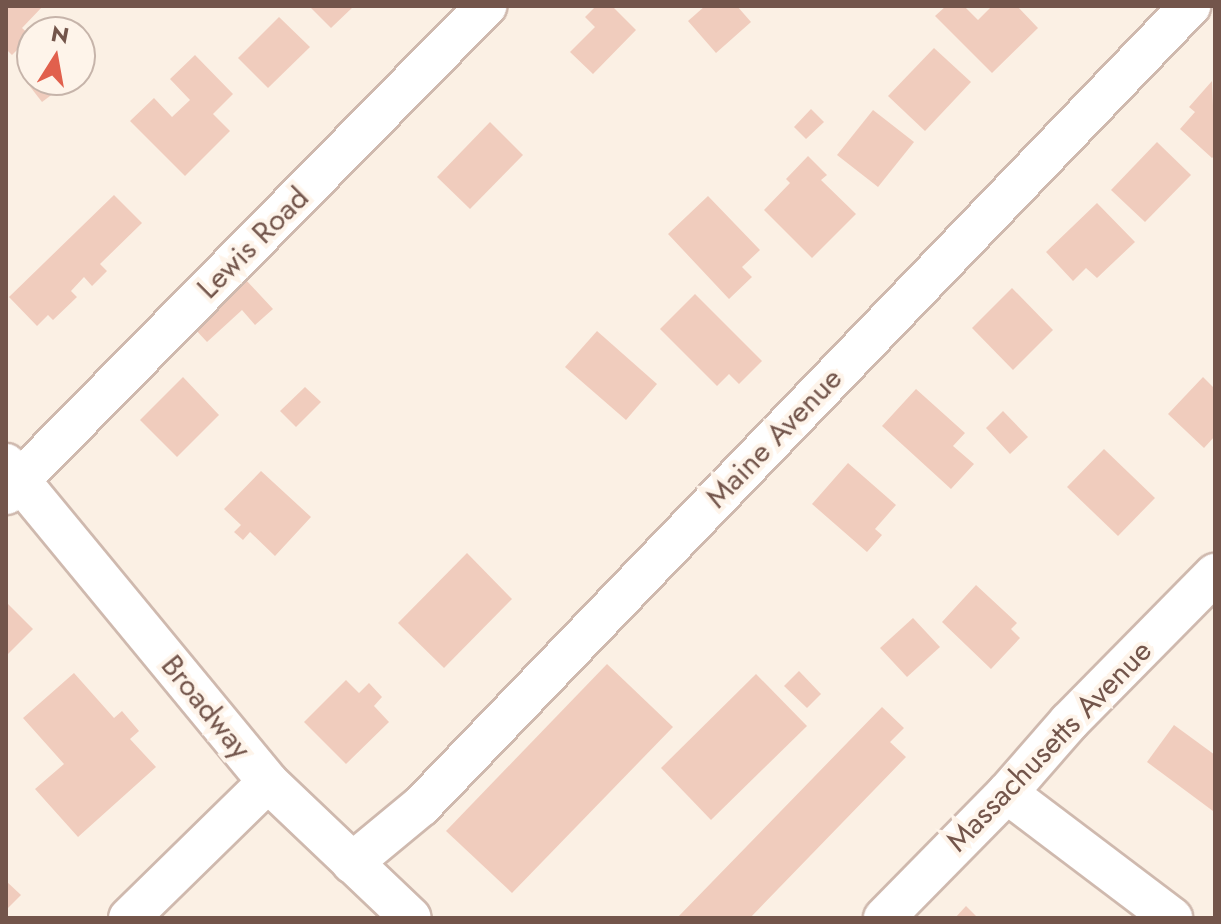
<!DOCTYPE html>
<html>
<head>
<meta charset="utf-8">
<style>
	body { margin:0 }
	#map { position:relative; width:1221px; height:924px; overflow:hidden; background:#fbf0e4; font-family:Jost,sans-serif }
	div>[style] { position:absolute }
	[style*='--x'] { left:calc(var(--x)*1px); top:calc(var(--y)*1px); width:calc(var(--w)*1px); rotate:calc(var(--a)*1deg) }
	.building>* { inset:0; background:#f0ccbd }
	.roads { filter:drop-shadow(2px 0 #cfb9ae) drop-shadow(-2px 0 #cfb9ae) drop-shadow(0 2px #cfb9ae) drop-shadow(0 -2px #cfb9ae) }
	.minor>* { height:40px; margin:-20px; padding:0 20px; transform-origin:20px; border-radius:20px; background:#fff }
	span { translate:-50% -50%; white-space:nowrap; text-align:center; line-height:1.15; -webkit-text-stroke:8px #fef4ea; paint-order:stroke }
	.street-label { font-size:30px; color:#73554b }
	.frame { position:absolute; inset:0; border:8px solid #73554b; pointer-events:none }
	.north { position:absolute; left:16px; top:16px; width:80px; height:80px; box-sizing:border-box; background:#fef4ea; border:2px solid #c6b4aa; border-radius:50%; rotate:11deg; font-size:22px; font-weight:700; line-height:32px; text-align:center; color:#73554b }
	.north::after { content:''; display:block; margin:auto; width:28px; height:36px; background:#e1604d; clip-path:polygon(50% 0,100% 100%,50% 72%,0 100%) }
</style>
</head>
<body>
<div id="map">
	<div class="building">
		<i style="clip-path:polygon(6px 6px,43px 6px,22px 28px,31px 36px,12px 55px,6px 49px)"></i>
		<i style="clip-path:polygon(309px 6px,354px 6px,331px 28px)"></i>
		<i style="clip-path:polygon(596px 6px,612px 6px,636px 30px,593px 74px,570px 52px,595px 27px,585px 17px)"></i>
		<i style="clip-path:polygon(705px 6px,737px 6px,751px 22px,716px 53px,688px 21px)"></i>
		<i style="clip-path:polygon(946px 6px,964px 6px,978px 20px,992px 6px,1017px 6px,1038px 28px,992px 73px,935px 16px)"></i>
		<i style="clip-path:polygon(279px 17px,310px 47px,268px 88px,238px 58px)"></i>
		<i style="clip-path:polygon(934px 48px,971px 82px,925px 131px,888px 96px)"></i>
		<i style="clip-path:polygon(195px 55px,233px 94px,213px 114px,230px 131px,185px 176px,130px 121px,154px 98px,172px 117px,190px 100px,170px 79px)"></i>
		<i style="clip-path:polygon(33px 80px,50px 80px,58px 90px,42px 102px,28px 84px)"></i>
		<i style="clip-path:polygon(1212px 81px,1215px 155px,1212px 158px,1180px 129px,1195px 112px,1189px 107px)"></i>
		<i style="clip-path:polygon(811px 109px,824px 122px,806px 139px,794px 127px)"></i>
		<i style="clip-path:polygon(873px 110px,914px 142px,878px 187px,837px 155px)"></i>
		<i style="clip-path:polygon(490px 122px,523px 155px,470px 209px,437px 177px)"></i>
		<i style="clip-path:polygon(1157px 142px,1191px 175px,1145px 222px,1111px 190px)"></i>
		<i style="clip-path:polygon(808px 156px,827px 175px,821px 180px,856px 214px,812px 258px,764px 210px,790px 183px,786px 179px)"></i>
		<i style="clip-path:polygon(114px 195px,142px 223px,100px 264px,107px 271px,92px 286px,84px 277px,71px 291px,77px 297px,53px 320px,48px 315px,37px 326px,9px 297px)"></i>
		<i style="clip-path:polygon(708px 196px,760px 250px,742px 267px,752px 277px,729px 299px,668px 234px)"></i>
		<i style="clip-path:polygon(1097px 203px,1135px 242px,1097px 278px,1086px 268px,1073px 281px,1046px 252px)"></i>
		<i style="clip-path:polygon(246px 280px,273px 309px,255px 325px,242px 310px,207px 342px,194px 328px)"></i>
		<i style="clip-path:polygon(1012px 288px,1053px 330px,1013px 370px,972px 328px)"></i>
		<i style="clip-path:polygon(695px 294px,762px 361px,739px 384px,729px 374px,717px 386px,660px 329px)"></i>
		<i style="clip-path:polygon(597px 331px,657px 384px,626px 420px,565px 367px)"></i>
		<i style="clip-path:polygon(183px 377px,219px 415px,177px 457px,140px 420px)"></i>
		<i style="clip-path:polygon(1203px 377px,1215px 389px,1215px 436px,1204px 448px,1168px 414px)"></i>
		<i style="clip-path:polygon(305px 387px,321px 402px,296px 427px,280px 411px)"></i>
		<i style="clip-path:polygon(916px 389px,965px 433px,953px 446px,974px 464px,951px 489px,882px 426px)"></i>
		<i style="clip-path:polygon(1003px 411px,1028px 437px,1010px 454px,986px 428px)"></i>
		<i style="clip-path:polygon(1104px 449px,1155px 498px,1118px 536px,1067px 487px)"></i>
		<i style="clip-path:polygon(848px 463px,896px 505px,875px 529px,882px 535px,867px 552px,812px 504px)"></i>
		<i style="clip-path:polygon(261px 471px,311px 517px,275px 556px,250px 532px,243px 540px,234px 532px,241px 525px,224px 509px)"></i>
		<i style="clip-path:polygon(467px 553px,512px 599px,444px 668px,398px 623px)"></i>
		<i style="clip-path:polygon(976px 585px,1017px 623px,1011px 629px,1020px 638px,991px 669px,942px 622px)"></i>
		<i style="clip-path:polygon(6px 602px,33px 629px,6px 656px)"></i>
		<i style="clip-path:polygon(913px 618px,940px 647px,907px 677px,880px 648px)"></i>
		<i style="clip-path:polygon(607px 664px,673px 727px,512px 893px,446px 831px)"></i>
		<i style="clip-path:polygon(799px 671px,821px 694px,807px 708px,784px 686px)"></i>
		<i style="clip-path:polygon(74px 673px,114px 718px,122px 711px,139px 731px,130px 739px,156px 767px,78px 837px,35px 789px,64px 764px,23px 718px)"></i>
		<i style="clip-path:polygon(756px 674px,807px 726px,711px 820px,661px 768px)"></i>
		<i style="clip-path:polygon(346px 680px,359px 693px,369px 683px,382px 697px,374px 706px,389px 722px,346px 764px,304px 722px)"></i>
		<i style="clip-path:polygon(882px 707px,904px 728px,890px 742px,906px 757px,750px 918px,677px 918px)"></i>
		<i style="clip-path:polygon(1174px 725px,1215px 755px,1213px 811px,1147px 762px)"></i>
		<i style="clip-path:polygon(6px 881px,21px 895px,6px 910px)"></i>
		<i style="clip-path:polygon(966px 906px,978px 918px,955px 918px)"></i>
	</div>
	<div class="roads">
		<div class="minor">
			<i style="--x:6;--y:464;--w:412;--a:50.5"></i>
			<i style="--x:268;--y:782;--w:197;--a:43.6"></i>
			<i style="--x:6;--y:494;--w:685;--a:-45.47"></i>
			<i style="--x:1007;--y:793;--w:207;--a:37.1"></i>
			<i style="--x:352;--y:863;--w:89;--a:-39.6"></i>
			<i style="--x:421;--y:806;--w:1110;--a:-46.13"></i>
			<i style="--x:129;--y:918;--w:194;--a:-44.4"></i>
			<i style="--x:884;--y:918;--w:175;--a:-45.5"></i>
			<i style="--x:1007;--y:793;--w:94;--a:-48.9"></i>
			<i style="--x:1069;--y:722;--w:208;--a:-45.4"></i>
		</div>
	</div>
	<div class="street-label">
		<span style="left:253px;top:243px;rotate:-45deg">Lewis Road</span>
		<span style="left:774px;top:438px;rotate:-46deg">Maine Avenue</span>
		<span style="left:206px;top:707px;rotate:51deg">Broadway</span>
		<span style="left:1049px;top:746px;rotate:-46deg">Massachusetts Avenue</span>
	</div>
	<div class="frame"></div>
	<div class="north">N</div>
</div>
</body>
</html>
